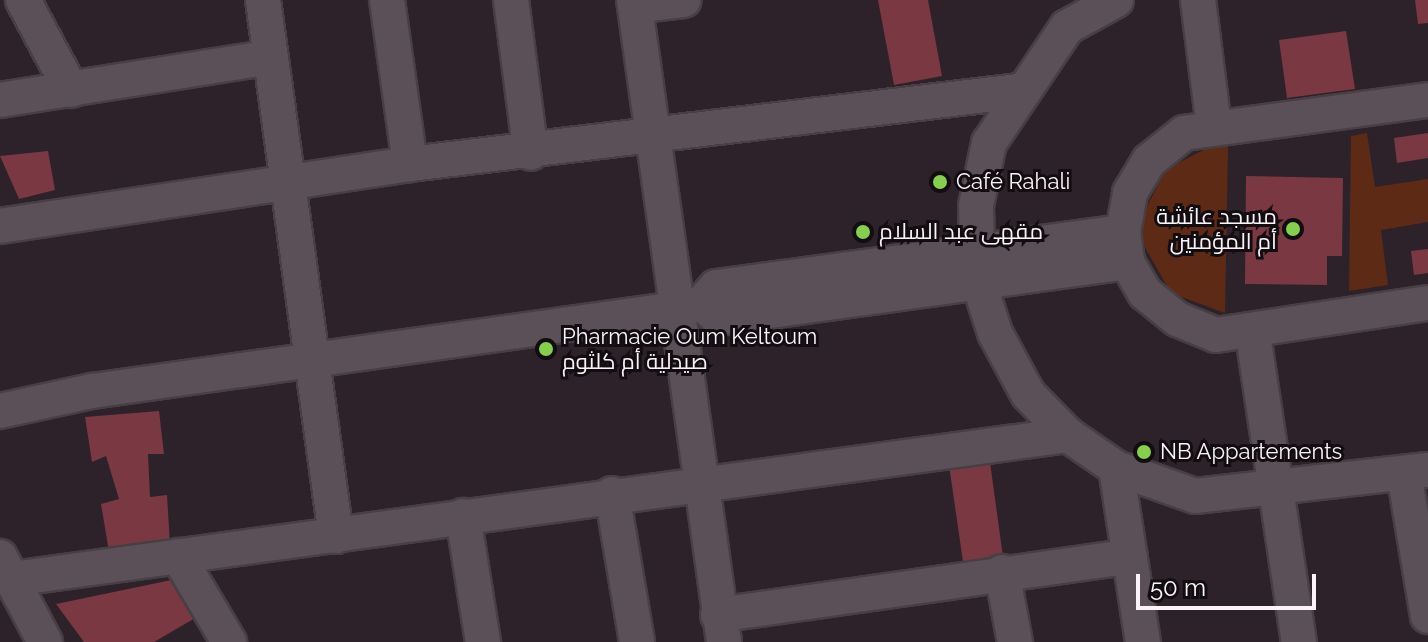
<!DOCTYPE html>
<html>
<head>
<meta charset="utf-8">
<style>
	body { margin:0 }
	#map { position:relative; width:1428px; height:642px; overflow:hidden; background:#2d2229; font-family:Raleway,Cairo,sans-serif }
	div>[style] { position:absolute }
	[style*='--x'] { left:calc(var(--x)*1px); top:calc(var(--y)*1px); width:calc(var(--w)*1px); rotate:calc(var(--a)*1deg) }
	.green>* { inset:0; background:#5d2a15 }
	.building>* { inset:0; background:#793842 }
	.roads { filter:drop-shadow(2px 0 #473f44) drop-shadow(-2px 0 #473f44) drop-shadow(0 2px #473f44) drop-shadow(0 -2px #473f44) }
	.minor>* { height:34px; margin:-17px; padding:0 17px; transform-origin:17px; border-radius:17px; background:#5b5057 }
	.dots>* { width:22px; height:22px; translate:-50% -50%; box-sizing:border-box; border:4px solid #120d10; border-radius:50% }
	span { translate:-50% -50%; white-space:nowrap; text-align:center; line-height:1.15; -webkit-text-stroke:6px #120d10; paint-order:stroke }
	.poi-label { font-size:22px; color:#faf3f7 }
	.left { translate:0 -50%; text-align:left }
	.right { translate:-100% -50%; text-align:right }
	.scale { position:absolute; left:1136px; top:574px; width:180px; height:36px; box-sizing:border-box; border:4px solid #faf3f7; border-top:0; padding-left:10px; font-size:24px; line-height:28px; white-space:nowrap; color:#faf3f7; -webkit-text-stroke:6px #120d10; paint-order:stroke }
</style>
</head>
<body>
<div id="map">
	<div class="green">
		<i style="clip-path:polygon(1367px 133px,1375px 187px,1428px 179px,1428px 222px,1381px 230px,1388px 285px,1349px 291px,1351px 136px)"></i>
		<i style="clip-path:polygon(1211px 146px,1228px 146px,1225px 313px,1171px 293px,1143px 244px,1142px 217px,1165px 170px)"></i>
	</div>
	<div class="building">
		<i style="clip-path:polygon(878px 0,928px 0,942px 76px,894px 85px)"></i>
		<i style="clip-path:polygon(1415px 0,1428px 0,1428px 23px,1418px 24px)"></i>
		<i style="clip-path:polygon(1346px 31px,1355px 89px,1287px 98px,1279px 40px)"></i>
		<i style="clip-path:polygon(1428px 133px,1428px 158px,1397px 163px,1394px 138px)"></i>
		<i style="clip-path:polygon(48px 151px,55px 190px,19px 199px,0 156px)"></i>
		<i style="clip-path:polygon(1246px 176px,1343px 178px,1342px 256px,1327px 256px,1327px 285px,1245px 284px)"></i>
		<i style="clip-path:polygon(1428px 249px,1428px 273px,1414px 275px,1411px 251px)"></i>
		<i style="clip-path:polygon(159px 411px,164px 454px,148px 454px,150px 497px,167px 495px,170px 544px,109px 552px,101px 504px,119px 499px,106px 456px,92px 462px,85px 417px)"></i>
		<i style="clip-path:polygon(990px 462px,1003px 557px,963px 562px,949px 465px)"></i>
		<i style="clip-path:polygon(181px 578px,202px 614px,154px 642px,84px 642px,56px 604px)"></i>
	</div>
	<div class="roads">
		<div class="minor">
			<i style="--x:23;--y:0;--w:102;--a:61.9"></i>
			<i style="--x:263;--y:0;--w:541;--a:82.24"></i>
			<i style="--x:387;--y:0;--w:166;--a:82"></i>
			<i style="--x:511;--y:0;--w:154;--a:82.6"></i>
			<i style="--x:634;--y:0;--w:648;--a:82.02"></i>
			<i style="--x:1116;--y:0;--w:56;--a:151.1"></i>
			<i style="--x:1067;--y:27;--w:140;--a:123.9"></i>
			<i style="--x:989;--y:143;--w:64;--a:101.7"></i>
			<i style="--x:976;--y:206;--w:74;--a:88.5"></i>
			<i style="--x:978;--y:280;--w:56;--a:72.2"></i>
			<i style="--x:995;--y:333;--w:69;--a:61.6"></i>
			<i style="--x:1028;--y:394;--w:57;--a:45.7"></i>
			<i style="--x:1068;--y:435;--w:58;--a:34.5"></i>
			<i style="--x:1116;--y:468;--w:84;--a:19.5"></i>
			<i style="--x:1195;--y:496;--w:234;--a:-6.4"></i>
			<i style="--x:1198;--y:0;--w:127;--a:82.8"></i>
			<i style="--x:635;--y:6;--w:49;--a:-7"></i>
			<i style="--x:0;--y:100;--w:274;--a:-9"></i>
			<i style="--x:1428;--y:100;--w:246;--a:172.3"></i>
			<i style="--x:1184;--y:133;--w:45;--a:141.3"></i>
			<i style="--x:1149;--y:161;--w:37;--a:121"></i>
			<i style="--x:1130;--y:193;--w:40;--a:100"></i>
			<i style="--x:1123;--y:232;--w:30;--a:82"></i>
			<i style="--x:1127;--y:262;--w:36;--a:60"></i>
			<i style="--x:1145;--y:293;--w:41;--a:39.1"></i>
			<i style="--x:1177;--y:319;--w:42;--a:22.3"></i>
			<i style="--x:1216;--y:335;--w:214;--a:-8.6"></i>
			<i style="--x:0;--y:226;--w:415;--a:-8.6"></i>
			<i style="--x:410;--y:164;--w:613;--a:-6.84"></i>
			<i style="--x:702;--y:303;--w:22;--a:43"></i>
			<i style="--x:718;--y:318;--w:413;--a:-7.8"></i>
			<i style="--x:1253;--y:335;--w:310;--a:81.5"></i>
			<i style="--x:0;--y:411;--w:94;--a:-12.3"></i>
			<i style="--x:92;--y:391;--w:590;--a:-7.99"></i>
			<i style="--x:676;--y:309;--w:27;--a:-13"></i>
			<i style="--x:702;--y:303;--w:21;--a:-49"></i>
			<i style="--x:716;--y:287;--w:411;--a:-7.7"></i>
			<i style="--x:1116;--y:468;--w:176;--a:81.2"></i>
			<i style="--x:1404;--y:473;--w:145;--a:80.5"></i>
			<i style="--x:612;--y:494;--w:150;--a:80.4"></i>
			<i style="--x:463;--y:516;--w:128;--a:81"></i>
			<i style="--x:178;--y:556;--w:100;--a:59.3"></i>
			<i style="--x:0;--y:557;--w:96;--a:62.1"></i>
			<i style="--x:1002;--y:572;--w:71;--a:79.5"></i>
			<i style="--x:12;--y:579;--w:1066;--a:-7.77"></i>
			<i style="--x:718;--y:615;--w:416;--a:-8.1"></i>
		</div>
	</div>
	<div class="dots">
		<i style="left:940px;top:182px;background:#86cf4c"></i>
		<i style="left:1293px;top:229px;background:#86cf4c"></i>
		<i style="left:863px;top:232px;background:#86cf4c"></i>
		<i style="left:546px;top:349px;background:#86cf4c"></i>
		<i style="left:1144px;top:452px;background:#86cf4c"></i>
	</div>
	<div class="poi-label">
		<span class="left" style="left:956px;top:182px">Café Rahali</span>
		<span class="right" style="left:1277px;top:229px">مسجد عائشة<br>أم المؤمنين</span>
		<span class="left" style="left:879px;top:232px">مقهى عبد السلام</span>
		<span class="left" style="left:562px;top:349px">Pharmacie Oum Keltoum<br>صيدلية أم كلثوم</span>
		<span class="left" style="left:1160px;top:452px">NB Appartements</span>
	</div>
	<div class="scale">50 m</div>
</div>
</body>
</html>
